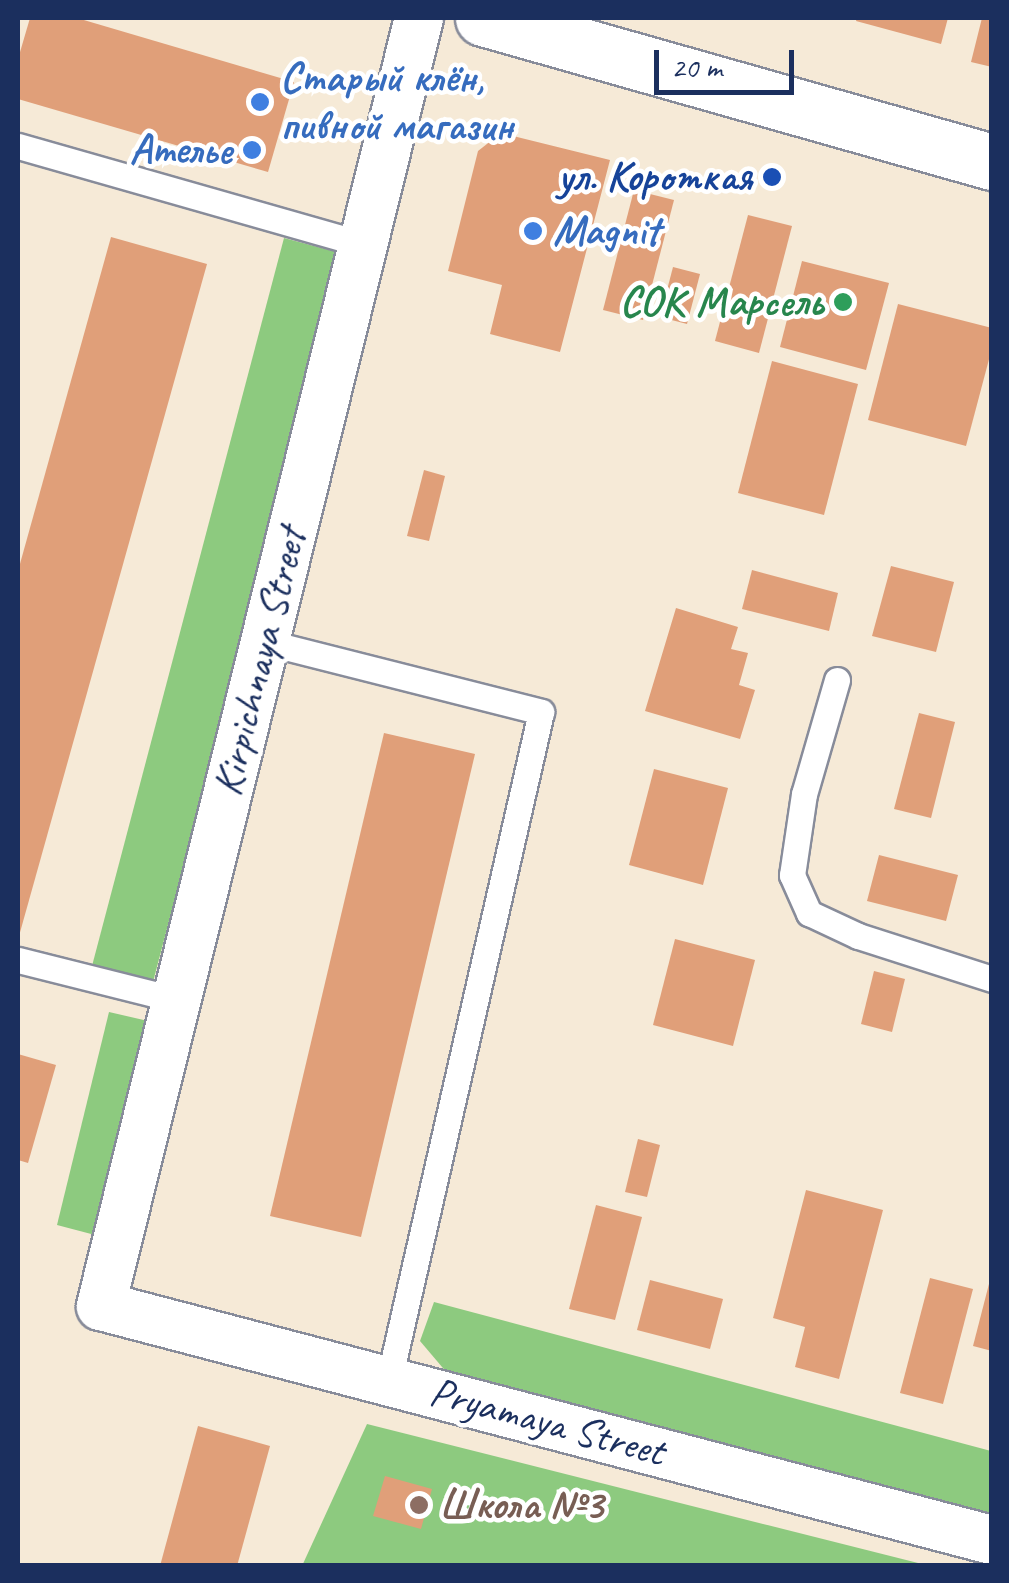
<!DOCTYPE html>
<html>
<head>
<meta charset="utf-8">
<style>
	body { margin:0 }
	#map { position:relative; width:1009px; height:1583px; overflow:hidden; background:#f6ead7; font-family:Caveat,sans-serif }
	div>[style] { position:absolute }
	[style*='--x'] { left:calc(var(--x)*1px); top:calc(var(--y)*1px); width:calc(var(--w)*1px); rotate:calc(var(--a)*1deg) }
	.green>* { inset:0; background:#8dca7f }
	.building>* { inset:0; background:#e09f79 }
	.roads { filter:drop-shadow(2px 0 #888c9a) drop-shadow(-2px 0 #888c9a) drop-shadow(0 2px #888c9a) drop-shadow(0 -2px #888c9a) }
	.lane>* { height:25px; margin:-12.5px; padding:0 12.5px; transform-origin:12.5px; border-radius:12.5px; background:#fff }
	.street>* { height:48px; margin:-24px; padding:0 24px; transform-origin:24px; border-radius:24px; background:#fff }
	.secondary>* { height:55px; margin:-27.5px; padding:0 27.5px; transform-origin:27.5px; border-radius:27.5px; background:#fff }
	.dots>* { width:28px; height:28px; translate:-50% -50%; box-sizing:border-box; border:5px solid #fff; border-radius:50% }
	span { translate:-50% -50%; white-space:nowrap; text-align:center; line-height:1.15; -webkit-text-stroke:9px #fff; paint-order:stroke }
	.shop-label { font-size:42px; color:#366cbe; font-weight:700 }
	.left { translate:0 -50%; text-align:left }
	.right { translate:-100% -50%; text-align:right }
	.transit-label { font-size:42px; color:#164399; font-weight:700 }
	.leisure-label { font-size:42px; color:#27864d; font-weight:700 }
	.street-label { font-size:42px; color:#1b2f5e }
	.education-label { font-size:42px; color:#785e54; font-weight:700 }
	.frame { position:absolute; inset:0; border:20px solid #1b2f5e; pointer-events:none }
	.scale { position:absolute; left:654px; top:50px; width:140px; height:45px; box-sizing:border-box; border:5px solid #1b2f5e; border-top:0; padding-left:12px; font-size:30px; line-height:35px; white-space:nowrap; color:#1b2f5e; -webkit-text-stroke:8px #fff; paint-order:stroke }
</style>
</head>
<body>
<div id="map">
	<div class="green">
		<i style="clip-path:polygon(284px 238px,344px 254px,153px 982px,92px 966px)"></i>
		<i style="clip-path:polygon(109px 1012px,148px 1021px,95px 1235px,57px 1225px)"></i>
		<i style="clip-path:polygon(434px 1302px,991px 1451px,991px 1520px,448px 1374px,420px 1341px)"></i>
		<i style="clip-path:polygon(367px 1424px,926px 1565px,302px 1566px)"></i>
	</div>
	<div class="building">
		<i style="clip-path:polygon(30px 18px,77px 18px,294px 82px,268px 172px,18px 99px,18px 59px)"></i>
		<i style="clip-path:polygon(857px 18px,948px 18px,941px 44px,856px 21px)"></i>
		<i style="clip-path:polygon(982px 18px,992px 18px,992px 67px,971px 62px)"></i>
		<i style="clip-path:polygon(501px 133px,610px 160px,560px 352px,490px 334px,502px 285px,448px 271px,478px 151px)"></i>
		<i style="clip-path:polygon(634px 190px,674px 200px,643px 320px,603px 310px)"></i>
		<i style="clip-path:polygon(748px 215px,792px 226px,759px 353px,715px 341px)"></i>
		<i style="clip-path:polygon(111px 237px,207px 264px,19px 936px,18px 571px)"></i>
		<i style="clip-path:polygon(802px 261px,889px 283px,866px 370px,780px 347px)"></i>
		<i style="clip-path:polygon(673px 267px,700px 274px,687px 324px,660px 317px)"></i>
		<i style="clip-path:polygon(898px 304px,992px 328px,992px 348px,966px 446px,868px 420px)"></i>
		<i style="clip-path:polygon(772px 361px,858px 384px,824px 515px,738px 493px)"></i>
		<i style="clip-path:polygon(424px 470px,445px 476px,429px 541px,407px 536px)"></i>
		<i style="clip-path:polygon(891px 566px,954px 582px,936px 652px,872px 636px)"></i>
		<i style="clip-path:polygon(752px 570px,838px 593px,829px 631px,742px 609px)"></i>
		<i style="clip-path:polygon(676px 608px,738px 627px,731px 649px,748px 653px,739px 685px,755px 690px,740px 739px,645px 711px)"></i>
		<i style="clip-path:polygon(919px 713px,955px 722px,931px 818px,894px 809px)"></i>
		<i style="clip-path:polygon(384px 733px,475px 754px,361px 1237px,270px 1216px)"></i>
		<i style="clip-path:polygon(654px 769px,728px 788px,703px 885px,629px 865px)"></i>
		<i style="clip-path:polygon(879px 855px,958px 875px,946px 921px,867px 901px)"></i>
		<i style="clip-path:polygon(675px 939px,755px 960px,733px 1046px,653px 1025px)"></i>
		<i style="clip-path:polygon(874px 971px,905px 979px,892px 1032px,861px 1024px)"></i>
		<i style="clip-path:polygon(18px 1054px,56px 1065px,28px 1163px,18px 1160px)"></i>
		<i style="clip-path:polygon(638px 1139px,660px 1145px,647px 1197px,625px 1192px)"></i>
		<i style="clip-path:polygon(806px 1190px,883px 1210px,839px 1379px,795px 1367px,805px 1327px,773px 1318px)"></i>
		<i style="clip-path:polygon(596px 1205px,642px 1217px,615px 1320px,569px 1309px)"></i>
		<i style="clip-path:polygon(930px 1278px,973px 1289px,943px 1404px,900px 1393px)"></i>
		<i style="clip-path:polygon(650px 1280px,723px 1299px,710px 1349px,637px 1330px)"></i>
		<i style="clip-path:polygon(990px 1280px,992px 1280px,992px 1351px,973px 1346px)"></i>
		<i style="clip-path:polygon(198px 1426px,270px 1446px,237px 1566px,160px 1566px)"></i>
		<i style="clip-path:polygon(385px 1476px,432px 1489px,421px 1529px,373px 1516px)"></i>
	</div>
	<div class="roads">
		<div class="lane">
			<i style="--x:18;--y:146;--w:359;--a:15.9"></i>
			<i style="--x:265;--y:642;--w:285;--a:14.2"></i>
			<i style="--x:541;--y:712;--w:685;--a:102.82"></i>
			<i style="--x:837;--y:680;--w:119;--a:106.1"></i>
			<i style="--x:804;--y:794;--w:82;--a:98.4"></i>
			<i style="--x:792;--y:875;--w:42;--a:65.9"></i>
			<i style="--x:809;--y:913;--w:54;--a:25.1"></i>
			<i style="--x:858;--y:936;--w:141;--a:17.8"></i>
			<i style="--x:18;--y:960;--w:164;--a:14.1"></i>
		</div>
		<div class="street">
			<i style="--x:419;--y:18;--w:1327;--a:103.87"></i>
			<i style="--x:101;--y:1306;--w:921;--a:14.72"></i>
		</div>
		<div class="secondary">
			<i style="--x:483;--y:18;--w:529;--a:15.8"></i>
		</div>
	</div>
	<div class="dots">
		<i style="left:260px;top:102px;background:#3f7fe0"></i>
		<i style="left:252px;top:150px;background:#3f7fe0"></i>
		<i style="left:772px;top:177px;background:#1a4fb4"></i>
		<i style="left:533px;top:231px;background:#3f7fe0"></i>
		<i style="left:843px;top:302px;background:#2e9e5b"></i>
		<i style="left:419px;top:1505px;background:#8d6e63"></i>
	</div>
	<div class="shop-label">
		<span class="left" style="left:280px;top:102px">Старый клён,<br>пивной магазин</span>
		<span class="right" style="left:232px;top:150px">Ателье</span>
		<span class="left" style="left:553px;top:231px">Magnit</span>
	</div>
	<div class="transit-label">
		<span class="right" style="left:752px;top:177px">ул. Короткая</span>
	</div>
	<div class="leisure-label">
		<span class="right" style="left:823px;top:302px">СОК Марсель</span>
	</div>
	<div class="street-label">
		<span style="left:260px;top:662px;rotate:-76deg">Kirpichnaya Street</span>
		<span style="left:547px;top:1422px;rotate:15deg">Pryamaya Street</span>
	</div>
	<div class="education-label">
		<span class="left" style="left:439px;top:1505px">Школа №3</span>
	</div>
	<div class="frame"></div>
	<div class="scale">20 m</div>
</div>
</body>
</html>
